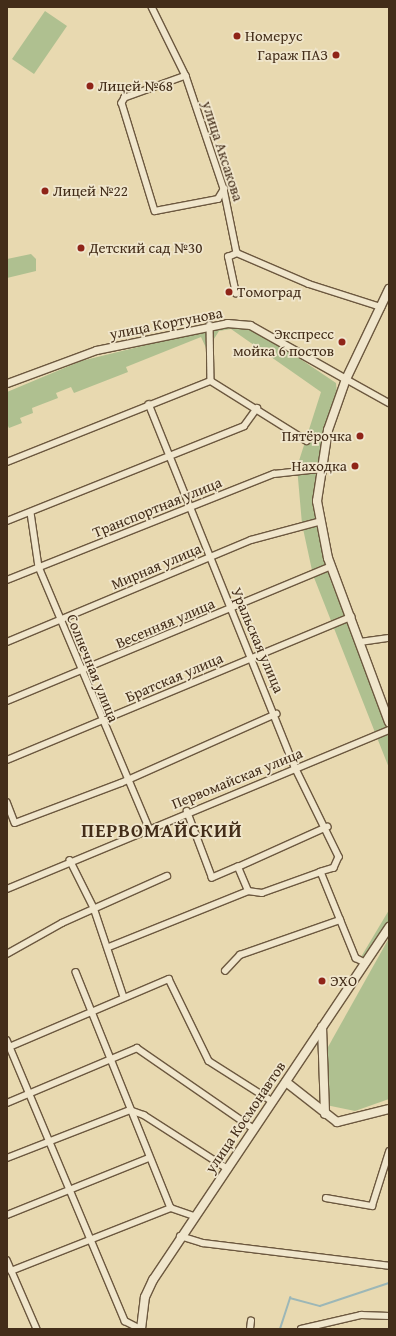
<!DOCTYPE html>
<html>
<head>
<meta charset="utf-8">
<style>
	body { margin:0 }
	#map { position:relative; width:396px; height:1336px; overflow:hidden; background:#e8d9b0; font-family:"Gentium Book Plus",serif }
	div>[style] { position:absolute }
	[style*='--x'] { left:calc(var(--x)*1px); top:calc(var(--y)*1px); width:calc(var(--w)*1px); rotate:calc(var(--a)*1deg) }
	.green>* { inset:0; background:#afc090 }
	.stream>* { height:1.5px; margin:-0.75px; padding:0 0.75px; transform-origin:0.75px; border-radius:0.75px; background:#9cb7b7 }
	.roads { filter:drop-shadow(1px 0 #6c583f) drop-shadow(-1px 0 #6c583f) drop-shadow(0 1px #6c583f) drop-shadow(0 -1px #6c583f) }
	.minor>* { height:5.5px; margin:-2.75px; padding:0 2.75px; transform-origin:2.75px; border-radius:2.75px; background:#f0e6cc }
	.tertiary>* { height:7px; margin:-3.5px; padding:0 3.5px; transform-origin:3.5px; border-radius:3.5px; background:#f0e6cc }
	.secondary>* { height:8px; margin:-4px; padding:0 4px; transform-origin:4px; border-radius:4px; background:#f0e6cc }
	.dots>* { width:11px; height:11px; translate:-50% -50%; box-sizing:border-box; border:2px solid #f0e6cc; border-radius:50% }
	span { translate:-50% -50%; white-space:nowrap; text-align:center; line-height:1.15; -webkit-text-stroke:3.5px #f0e6cc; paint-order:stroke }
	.poi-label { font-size:15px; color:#432d19 }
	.left { translate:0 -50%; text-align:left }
	.right { translate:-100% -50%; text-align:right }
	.street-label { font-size:15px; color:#432d19 }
	.district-label { font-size:19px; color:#432d19; font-weight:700; letter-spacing:1px }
	.frame { position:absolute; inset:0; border:8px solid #432d19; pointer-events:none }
</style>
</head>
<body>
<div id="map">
	<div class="green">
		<i style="clip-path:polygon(45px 11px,67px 26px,34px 74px,12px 59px)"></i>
		<i style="clip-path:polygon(31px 254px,36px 259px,36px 271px,7px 278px,7px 259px)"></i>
		<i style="clip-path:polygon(228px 325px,248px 327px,266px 336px,336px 383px,337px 395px,316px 475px,315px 515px,330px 579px,389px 728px,389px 768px,313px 575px,302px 524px,297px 467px,321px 392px,231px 329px,219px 331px,207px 350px,201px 337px,126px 367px,128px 372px,74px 393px,71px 387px,56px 393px,58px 398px,32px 408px,33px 413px,20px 418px,22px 423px,9px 428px,7px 424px,7px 392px,81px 361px)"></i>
		<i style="clip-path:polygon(389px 910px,389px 921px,362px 961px,361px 957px)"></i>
		<i style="clip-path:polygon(389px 938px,389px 1099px,355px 1111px,326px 1105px,328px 1047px)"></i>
	</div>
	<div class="stream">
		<i style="--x:280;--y:1329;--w:33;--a:-72"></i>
		<i style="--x:290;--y:1298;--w:31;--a:15"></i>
		<i style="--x:320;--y:1306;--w:73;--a:-18.4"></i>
	</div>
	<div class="roads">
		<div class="minor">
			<i style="--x:152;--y:7;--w:77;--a:63.8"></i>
			<i style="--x:186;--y:76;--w:119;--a:71.4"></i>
			<i style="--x:224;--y:189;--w:65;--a:78.5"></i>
			<i style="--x:237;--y:253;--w:78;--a:23.3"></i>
			<i style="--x:309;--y:284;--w:76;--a:17.7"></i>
			<i style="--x:186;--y:76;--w:65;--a:160.2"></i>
			<i style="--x:125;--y:98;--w:6;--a:121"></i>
			<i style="--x:122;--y:103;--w:113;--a:73"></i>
			<i style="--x:155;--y:211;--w:64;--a:-10.8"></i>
			<i style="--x:218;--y:199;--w:12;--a:-59"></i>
			<i style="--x:236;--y:294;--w:38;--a:-102"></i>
			<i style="--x:228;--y:257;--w:10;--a:-24"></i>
			<i style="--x:210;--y:325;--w:56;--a:89"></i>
			<i style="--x:346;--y:379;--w:49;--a:29.2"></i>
			<i style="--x:149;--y:404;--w:391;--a:68.1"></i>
			<i style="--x:295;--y:767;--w:100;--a:63.9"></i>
			<i style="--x:339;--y:857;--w:12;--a:114"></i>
			<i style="--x:334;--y:868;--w:14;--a:163"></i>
			<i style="--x:7;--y:462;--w:219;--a:-21.7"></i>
			<i style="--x:211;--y:381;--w:113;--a:32"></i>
			<i style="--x:31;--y:513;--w:55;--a:81.6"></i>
			<i style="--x:39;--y:567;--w:282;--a:67.1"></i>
			<i style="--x:7;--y:521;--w:255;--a:-21.8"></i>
			<i style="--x:244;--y:426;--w:22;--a:-54"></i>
			<i style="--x:7;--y:580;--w:287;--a:-21.7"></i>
			<i style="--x:274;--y:474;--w:45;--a:-6.3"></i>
			<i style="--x:7;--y:642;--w:264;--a:-22.7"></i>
			<i style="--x:251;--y:540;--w:69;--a:-15"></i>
			<i style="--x:360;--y:642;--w:29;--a:-8"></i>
			<i style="--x:7;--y:701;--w:351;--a:-22.6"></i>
			<i style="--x:7;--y:760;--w:373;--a:-22.6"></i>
			<i style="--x:7;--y:802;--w:22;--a:69"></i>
			<i style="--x:15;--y:823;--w:113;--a:-20.7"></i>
			<i style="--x:121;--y:783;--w:170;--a:-24"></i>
			<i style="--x:70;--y:860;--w:54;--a:63.4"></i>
			<i style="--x:94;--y:908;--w:94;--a:71.4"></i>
			<i style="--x:238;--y:867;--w:98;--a:-24.2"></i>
			<i style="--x:7;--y:889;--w:414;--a:-22.6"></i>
			<i style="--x:248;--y:891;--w:14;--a:8"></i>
			<i style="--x:262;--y:893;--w:63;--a:-19.6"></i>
			<i style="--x:321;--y:872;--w:93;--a:67.9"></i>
			<i style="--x:356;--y:958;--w:11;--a:27"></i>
			<i style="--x:109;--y:947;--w:150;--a:-21.9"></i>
			<i style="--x:248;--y:891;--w:26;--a:-113"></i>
			<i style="--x:238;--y:867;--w:28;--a:157"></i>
			<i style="--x:212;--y:878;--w:71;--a:-110.7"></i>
			<i style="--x:7;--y:954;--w:63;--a:-29.4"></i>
			<i style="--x:62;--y:923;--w:115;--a:-24.1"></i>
			<i style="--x:225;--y:971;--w:22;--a:-47"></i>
			<i style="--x:240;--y:955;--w:106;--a:-19.3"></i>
			<i style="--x:76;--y:972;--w:254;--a:68.1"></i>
			<i style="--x:7;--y:1040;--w:305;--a:67.2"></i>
			<i style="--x:125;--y:1321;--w:18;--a:27"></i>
			<i style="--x:7;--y:1048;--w:176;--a:-23.1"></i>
			<i style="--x:169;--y:979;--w:91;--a:64"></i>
			<i style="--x:209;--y:1061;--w:75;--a:32.4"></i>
			<i style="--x:7;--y:1103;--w:141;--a:-22.9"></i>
			<i style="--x:137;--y:1048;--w:142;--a:34.7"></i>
			<i style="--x:7;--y:1158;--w:132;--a:-21.3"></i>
			<i style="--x:130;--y:1110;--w:15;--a:20"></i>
			<i style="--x:144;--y:1115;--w:100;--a:32.7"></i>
			<i style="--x:326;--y:1198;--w:47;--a:9.9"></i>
			<i style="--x:372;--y:1206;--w:57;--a:-72.5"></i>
			<i style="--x:7;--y:1215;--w:153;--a:-21.9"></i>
			<i style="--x:180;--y:1236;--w:24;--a:17"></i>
			<i style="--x:203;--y:1243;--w:187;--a:7"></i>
			<i style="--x:7;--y:1260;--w:75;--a:66.5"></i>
			<i style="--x:11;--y:1271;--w:172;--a:-21.5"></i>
			<i style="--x:171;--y:1208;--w:24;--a:19"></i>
			<i style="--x:250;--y:1329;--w:8;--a:-83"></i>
			<i style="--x:301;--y:1329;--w:62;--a:-13.1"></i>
			<i style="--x:361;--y:1315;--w:28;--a:2"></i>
		</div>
		<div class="tertiary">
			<i style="--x:7;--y:383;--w:95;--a:-20.3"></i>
			<i style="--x:96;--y:350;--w:134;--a:-11.6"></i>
			<i style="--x:227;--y:323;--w:23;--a:5"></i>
			<i style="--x:250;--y:325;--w:110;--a:29.4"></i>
		</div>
		<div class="secondary">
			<i style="--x:389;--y:289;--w:100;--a:115.5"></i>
			<i style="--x:346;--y:379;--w:54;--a:109.4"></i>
			<i style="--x:328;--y:430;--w:72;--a:98.8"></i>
			<i style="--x:317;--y:501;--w:58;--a:79.1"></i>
			<i style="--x:328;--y:558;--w:175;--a:69.6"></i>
			<i style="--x:322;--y:1027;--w:87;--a:88"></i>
			<i style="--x:286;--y:1082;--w:65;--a:38.1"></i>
			<i style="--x:337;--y:1122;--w:54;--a:-14"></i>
			<i style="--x:141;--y:1329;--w:32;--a:-83"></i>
			<i style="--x:145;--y:1297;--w:19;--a:-65"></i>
			<i style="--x:153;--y:1280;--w:425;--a:-56.2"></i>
		</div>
	</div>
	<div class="dots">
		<i style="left:237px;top:36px;background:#8f2418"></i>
		<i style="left:336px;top:55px;background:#8f2418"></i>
		<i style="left:90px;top:86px;background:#8f2418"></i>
		<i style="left:45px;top:191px;background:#8f2418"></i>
		<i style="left:81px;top:248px;background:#8f2418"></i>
		<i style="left:229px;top:292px;background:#8f2418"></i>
		<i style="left:342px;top:342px;background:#8f2418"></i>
		<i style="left:360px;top:436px;background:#8f2418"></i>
		<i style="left:355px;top:466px;background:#8f2418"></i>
		<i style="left:322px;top:981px;background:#8f2418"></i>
	</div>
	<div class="poi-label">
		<span class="left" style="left:245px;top:36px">Номерус</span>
		<span class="right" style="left:328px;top:55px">Гараж ПАЗ</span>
		<span class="left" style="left:98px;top:86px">Лицей №68</span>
		<span class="left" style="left:53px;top:191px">Лицей №22</span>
		<span class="left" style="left:89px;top:248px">Детский сад №30</span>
		<span class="left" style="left:237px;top:292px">Томоград</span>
		<span class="right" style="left:334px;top:342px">Экспресс<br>мойка 6 постов</span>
		<span class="right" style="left:352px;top:436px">Пятёрочка</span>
		<span class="right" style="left:347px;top:466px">Находка</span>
		<span class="left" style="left:330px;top:981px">ЭХО</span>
	</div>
	<div class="street-label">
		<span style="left:223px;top:151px;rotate:72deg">улица Аксакова</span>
		<span style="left:166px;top:323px;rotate:-11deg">улица Кортунова</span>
		<span style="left:157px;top:507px;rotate:-22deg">Транспортная улица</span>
		<span style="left:156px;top:566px;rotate:-23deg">Мирная улица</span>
		<span style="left:165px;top:623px;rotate:-23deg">Весенняя улица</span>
		<span style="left:258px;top:640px;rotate:67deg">Уральская улица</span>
		<span style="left:93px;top:668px;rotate:68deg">Солнечная улица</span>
		<span style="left:174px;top:677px;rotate:-23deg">Братская улица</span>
		<span style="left:237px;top:778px;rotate:-22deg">Первомайская улица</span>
		<span style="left:245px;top:1117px;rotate:-56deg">улица Космонавтов</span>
	</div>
	<div class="district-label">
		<span style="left:162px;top:831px">ПЕРВОМАЙСКИЙ</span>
	</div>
	<div class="frame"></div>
</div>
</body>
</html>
